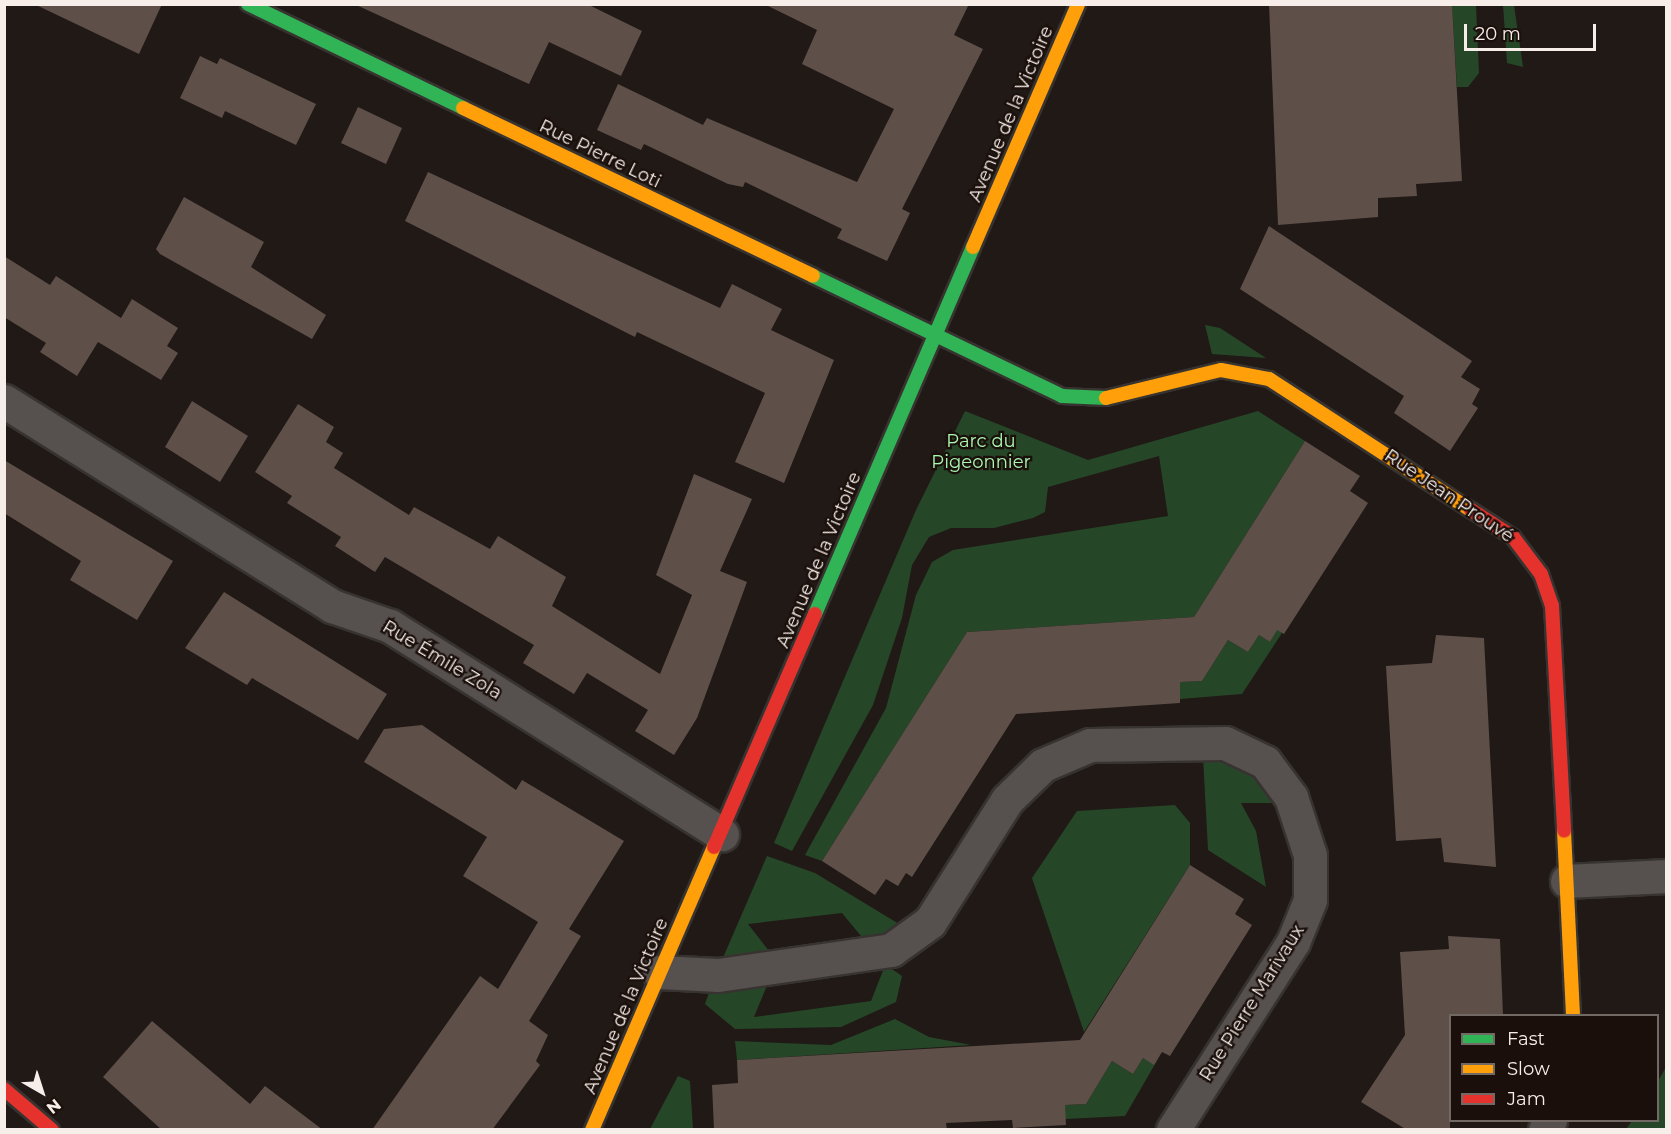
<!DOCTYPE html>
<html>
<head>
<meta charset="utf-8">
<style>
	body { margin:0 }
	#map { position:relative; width:1671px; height:1134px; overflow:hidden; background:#201916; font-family:Montserrat,sans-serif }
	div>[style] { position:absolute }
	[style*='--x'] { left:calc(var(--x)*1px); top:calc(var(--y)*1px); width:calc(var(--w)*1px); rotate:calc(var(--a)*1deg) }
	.green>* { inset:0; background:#264628 }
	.building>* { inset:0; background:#5f4f49 }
	.roads { filter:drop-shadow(2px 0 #373330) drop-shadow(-2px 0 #373330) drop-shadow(0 2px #373330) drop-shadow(0 -2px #373330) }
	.street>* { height:33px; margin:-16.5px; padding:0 16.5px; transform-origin:16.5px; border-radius:16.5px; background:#56504e }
	.fast>* { height:14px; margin:-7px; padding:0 7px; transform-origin:7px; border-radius:7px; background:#30b455 }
	.slow>* { height:14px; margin:-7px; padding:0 7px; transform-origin:7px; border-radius:7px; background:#ff9f0a }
	.jam>* { height:14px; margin:-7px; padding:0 7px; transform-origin:7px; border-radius:7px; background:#e5322d }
	span { translate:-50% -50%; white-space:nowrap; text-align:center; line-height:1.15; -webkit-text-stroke:4.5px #1a0f0a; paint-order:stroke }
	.street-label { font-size:18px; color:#f7eeea }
	.park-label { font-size:18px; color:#a9f7b0 }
	.frame { position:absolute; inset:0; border:6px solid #f7eeea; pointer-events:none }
	.legend { position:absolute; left:1449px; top:1014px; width:210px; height:108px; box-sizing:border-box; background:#1a0f0a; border:2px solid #726864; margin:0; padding:8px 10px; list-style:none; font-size:18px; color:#f7eeea }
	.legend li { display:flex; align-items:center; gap:12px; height:30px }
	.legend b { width:30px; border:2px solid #726864 }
	.north { position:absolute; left:12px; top:1062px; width:60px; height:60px; -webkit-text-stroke:4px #1a0f0a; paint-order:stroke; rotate:141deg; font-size:16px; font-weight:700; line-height:24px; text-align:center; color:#f7eeea }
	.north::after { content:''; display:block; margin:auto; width:21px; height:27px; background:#f7eeea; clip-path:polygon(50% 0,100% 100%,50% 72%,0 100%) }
	.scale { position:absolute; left:1464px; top:24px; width:132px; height:27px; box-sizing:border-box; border:3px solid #f7eeea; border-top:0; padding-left:8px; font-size:18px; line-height:21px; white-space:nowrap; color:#f7eeea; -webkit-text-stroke:4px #1a0f0a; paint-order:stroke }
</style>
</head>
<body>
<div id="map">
	<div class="green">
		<i style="clip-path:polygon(1452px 5px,1476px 5px,1479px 73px,1468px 87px,1457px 87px)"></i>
		<i style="clip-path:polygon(1503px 5px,1514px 5px,1523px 67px,1507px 63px)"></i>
		<i style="clip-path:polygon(1205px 325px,1220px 328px,1266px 358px,1212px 354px)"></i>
		<i style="clip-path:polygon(965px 411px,1088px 460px,1258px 411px,1305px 441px,1194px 617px,967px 632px,822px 861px,805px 855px,886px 708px,916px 595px,932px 562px,953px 550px,1168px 516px,1159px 456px,1048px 487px,1045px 512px,1033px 518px,994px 528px,951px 528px,929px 537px,912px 565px,902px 618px,873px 705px,792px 851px,774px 843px,916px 510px)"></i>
		<i style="clip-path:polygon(1277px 629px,1282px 633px,1242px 694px,1180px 699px,1179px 682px,1202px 681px,1228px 640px,1248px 652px,1259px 635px,1270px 642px)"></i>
		<i style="clip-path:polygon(1212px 755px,1246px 766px,1279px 803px,1241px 803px,1256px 831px,1266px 887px,1208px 850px,1203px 757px)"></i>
		<i style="clip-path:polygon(1175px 805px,1190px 823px,1190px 865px,1084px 1032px,1032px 878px,1077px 811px)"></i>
		<i style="clip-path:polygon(767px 856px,815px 873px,904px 927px,866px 942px,842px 913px,748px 924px,773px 956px,722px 960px)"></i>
		<i style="clip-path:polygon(889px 967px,902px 976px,896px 1002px,841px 1027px,735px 1029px,705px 1004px,711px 987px,768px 983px,754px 1017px,871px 1001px,884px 968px)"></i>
		<i style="clip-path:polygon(895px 1019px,929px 1037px,971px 1045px,737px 1060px,735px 1041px,831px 1045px)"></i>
		<i style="clip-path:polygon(1162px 1052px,1125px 1116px,1065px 1119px,1065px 1105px,1086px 1104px,1112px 1061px,1133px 1074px,1143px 1058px,1154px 1064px)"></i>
		<i style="clip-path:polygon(1666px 1067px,1666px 1129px,1626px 1129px,1632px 1121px,1658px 1120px,1658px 1081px)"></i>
		<i style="clip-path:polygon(678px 1076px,690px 1081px,693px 1129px,650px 1129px)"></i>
	</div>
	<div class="building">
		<i style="clip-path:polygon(34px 4px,162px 4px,139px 54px)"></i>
		<i style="clip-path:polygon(354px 4px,587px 4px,642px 31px,621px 76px,549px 42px,529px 84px)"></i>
		<i style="clip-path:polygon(764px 4px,969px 4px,954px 35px,983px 49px,902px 209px,910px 213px,887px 261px,837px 238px,842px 229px,745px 182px,743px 187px,728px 184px,644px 144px,641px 150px,597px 130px,618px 84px,703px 125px,707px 118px,857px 182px,894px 109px,802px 64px,817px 30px)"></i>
		<i style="clip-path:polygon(1269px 4px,1452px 4px,1462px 181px,1416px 184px,1417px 196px,1378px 198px,1378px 217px,1278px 225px)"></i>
		<i style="clip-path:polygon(200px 56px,217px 64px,220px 58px,316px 104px,296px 145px,225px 111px,222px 118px,180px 98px)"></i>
		<i style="clip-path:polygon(358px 107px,402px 128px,386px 164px,341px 143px)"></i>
		<i style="clip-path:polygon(428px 172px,720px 308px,732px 284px,782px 309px,771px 330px,834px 360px,784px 483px,735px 462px,765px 393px,637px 332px,635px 337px,405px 221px)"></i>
		<i style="clip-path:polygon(184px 197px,264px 242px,251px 267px,326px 315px,312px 339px,160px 254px,156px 249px)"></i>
		<i style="clip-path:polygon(1269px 226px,1472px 361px,1461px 377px,1480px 389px,1472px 404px,1478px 408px,1450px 451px,1394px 413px,1404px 396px,1240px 289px)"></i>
		<i style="clip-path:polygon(4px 256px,50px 285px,56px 276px,121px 318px,132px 299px,178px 328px,167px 346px,178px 353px,161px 380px,98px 342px,77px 376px,40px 352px,46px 343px,4px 317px)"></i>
		<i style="clip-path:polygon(192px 401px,248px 436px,220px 482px,165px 447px)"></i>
		<i style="clip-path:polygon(298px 404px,334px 427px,326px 442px,343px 453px,334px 468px,409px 515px,414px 507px,490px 549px,498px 536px,566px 577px,552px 606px,660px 674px,692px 595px,656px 575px,694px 474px,752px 499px,720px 571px,747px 582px,697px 718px,674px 755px,635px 731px,648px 710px,587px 673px,574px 694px,523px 663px,534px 645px,385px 557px,375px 572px,335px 546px,341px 537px,287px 503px,292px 496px,255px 472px)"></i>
		<i style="clip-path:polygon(1305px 441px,1360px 476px,1350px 491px,1368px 503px,1284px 634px,1277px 630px,1270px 642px,1259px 635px,1248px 652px,1228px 640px,1202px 681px,1180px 682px,1180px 703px,1016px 714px,912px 877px,906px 873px,898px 886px,886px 879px,875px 895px,822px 861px,967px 632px,1194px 617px)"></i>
		<i style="clip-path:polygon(4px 460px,173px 561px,137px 620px,70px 580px,81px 561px,4px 513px)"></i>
		<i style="clip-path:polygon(224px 592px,387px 694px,358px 740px,252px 678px,247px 685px,185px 648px)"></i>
		<i style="clip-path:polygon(1436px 635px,1484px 638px,1496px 867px,1444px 862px,1441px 838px,1396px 841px,1386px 666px,1432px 663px)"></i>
		<i style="clip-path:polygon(422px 725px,516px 790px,522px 780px,624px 841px,569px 929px,581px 936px,529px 1021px,548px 1035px,536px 1061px,540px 1065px,492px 1130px,372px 1130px,480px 976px,498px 989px,538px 922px,463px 876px,487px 837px,364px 762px,384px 729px)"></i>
		<i style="clip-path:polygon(1190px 865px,1244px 899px,1235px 914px,1252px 925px,1170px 1056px,1162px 1052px,1154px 1065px,1143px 1058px,1133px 1074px,1112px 1061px,1086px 1104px,1065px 1105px,1066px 1125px,1013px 1128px,1012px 1120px,946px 1123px,947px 1130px,714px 1130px,712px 1085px,738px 1083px,737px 1060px,1080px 1040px)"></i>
		<i style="clip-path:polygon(1448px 936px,1500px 939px,1503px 1016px,1450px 1016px,1450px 1130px,1407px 1130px,1361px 1102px,1405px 1035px,1400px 952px,1449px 949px)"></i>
		<i style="clip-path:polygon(152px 1021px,250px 1104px,265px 1086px,323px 1130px,162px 1130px,103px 1077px)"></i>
	</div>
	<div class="roads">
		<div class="street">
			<i style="--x:4;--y:401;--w:387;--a:32"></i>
			<i style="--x:332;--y:606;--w:61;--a:19"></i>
			<i style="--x:390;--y:626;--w:392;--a:32.1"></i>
			<i style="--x:1567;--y:881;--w:99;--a:-2.9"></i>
			<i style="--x:659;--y:972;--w:59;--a:2.9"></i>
			<i style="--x:718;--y:975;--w:175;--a:-8.2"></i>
			<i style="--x:891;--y:950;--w:48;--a:-35.7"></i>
			<i style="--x:930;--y:922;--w:144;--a:-57.7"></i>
			<i style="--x:1007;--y:800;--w:50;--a:-44.2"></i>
			<i style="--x:1043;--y:765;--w:51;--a:-23.1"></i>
			<i style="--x:1090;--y:745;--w:135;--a:-0.8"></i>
			<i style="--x:1225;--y:743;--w:44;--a:25.4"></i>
			<i style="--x:1265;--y:762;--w:44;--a:53.4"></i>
			<i style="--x:1291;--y:797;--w:61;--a:71.9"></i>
			<i style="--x:1310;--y:855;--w:45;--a:90"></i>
			<i style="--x:1310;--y:900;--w:45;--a:112"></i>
			<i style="--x:1293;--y:942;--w:223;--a:122.6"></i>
			<i style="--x:1545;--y:1130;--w:11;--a:-63"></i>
		</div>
		<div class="fast">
			<i style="--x:248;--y:4;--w:239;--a:25.8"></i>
			<i style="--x:813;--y:276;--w:276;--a:25.7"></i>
			<i style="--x:1062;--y:396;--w:44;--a:2.6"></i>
			<i style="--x:815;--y:614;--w:400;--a:-66.7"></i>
		</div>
		<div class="slow">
			<i style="--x:463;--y:108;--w:388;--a:25.6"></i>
			<i style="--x:973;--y:247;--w:265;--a:-66.6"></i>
			<i style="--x:1106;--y:398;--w:118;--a:-13.7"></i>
			<i style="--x:1221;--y:370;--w:49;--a:10.6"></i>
			<i style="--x:1269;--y:379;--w:241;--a:33"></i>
			<i style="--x:1564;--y:831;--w:185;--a:87.2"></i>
			<i style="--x:592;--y:1130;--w:308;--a:-66.7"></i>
		</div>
		<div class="jam">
			<i style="--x:1471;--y:510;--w:50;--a:32.7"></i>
			<i style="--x:1513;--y:537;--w:46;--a:52.9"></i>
			<i style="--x:1541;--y:574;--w:34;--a:71"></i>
			<i style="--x:1552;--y:606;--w:225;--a:86.9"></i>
			<i style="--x:714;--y:847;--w:254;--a:-66.6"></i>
			<i style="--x:4;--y:1089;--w:63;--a:40.5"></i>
		</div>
	</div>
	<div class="street-label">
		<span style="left:1011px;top:114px;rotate:-67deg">Avenue de la Victoire</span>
		<span style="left:600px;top:154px;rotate:26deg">Rue Pierre Loti</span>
		<span style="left:1449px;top:496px;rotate:34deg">Rue Jean Prouvé</span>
		<span style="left:819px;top:560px;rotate:-67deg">Avenue de la Victoire</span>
		<span style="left:442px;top:660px;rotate:31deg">Rue Émile Zola</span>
		<span style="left:1252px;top:1003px;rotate:-58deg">Rue Pierre Marivaux</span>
		<span style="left:626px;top:1006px;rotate:-67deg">Avenue de la Victoire</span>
	</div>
	<div class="park-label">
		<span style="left:981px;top:452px">Parc du<br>Pigeonnier</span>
	</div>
	<div class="frame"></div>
	<ul class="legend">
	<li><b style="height:8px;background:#30b455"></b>Fast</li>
	<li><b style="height:8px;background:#ff9f0a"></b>Slow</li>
	<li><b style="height:8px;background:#e5322d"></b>Jam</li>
	</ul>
	<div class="north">N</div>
	<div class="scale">20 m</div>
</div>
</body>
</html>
